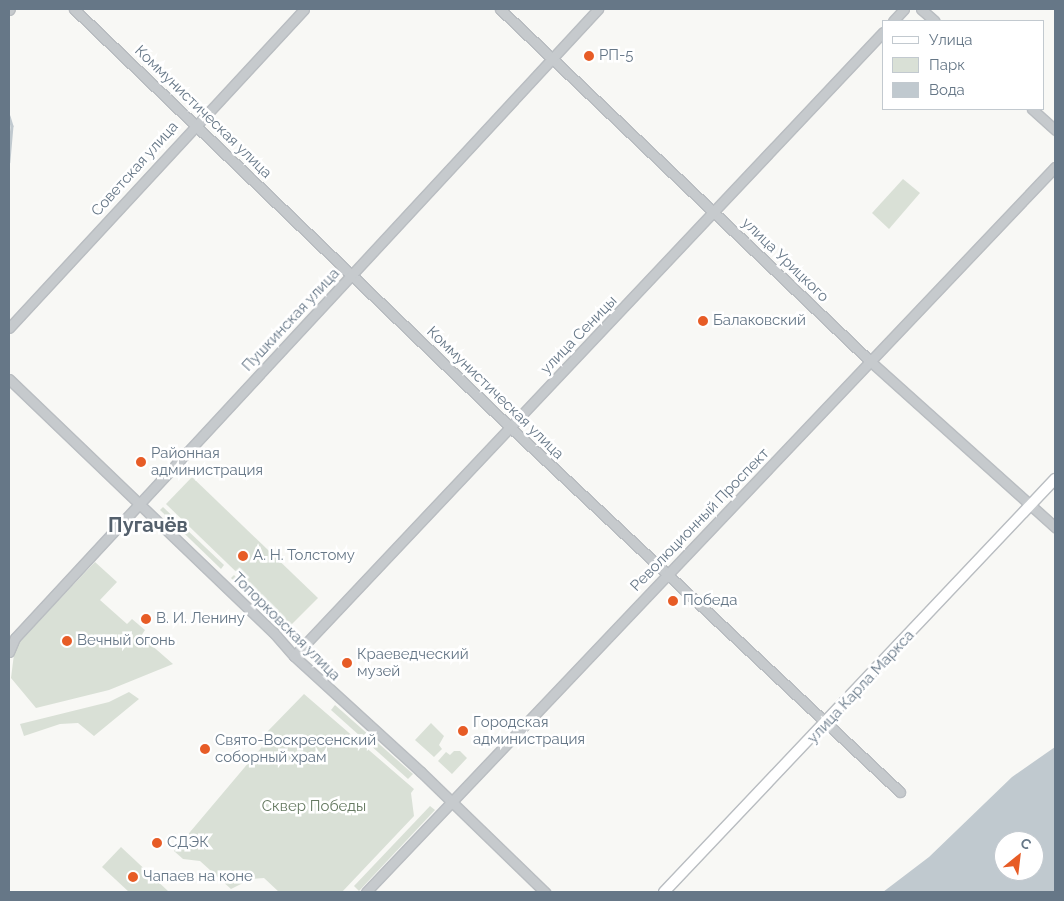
<!DOCTYPE html>
<html>
<head>
<meta charset="utf-8">
<style>
	body { margin:0 }
	#map { position:relative; width:1064px; height:901px; overflow:hidden; background:#f8f8f5; font-family:Raleway,sans-serif }
	div>[style] { position:absolute }
	[style*='--x'] { left:calc(var(--x)*1px); top:calc(var(--y)*1px); width:calc(var(--w)*1px); rotate:calc(var(--a)*1deg) }
	.green>* { inset:0; background:#d9e0d6 }
	.water>* { inset:0; background:#c0c9cf }
	.stream>* { height:2.5px; margin:-1.25px; padding:0 1.25px; transform-origin:1.25px; border-radius:1.25px; background:#c0c9cf }
	.roads { filter:drop-shadow(1px 0 #b9bdc1) drop-shadow(-1px 0 #b9bdc1) drop-shadow(0 1px #b9bdc1) drop-shadow(0 -1px #b9bdc1) }
	.minor>* { height:9px; margin:-4.5px; padding:0 4.5px; transform-origin:4.5px; border-radius:4.5px; background:#c6cacd }
	.major>* { height:10px; margin:-5px; padding:0 5px; transform-origin:5px; border-radius:5px; background:#fff }
	.dots>* { width:14px; height:14px; translate:-50% -50%; box-sizing:border-box; border:2px solid #fff; border-radius:50% }
	span { translate:-50% -50%; white-space:nowrap; text-align:center; line-height:1.15; -webkit-text-stroke:5px #fff; paint-order:stroke }
	.poi-label { font-size:15px; color:#667787 }
	.left { translate:0 -50%; text-align:left }
	.street-label { font-size:15px; color:#667787 }
	.park-label { font-size:15px; color:#657961 }
	.district-label { font-size:20px; color:#54606c; font-weight:700 }
	.frame { position:absolute; inset:0; border:10px solid #667787; pointer-events:none }
	.legend { position:absolute; left:882px; top:20px; width:162px; height:90px; box-sizing:border-box; background:#fff; border:1px solid #c2c9cf; margin:0; padding:6px 9px; list-style:none; font-size:15px; color:#667787 }
	.legend li { display:flex; align-items:center; gap:10px; height:25px }
	.legend b { width:25px; border:1px solid #c2c9cf }
	.north { position:absolute; left:994px; top:831px; width:50px; height:50px; box-sizing:border-box; background:#fff; border:1px solid #c2c9cf; border-radius:50%; rotate:29deg; font-size:14px; font-weight:700; line-height:20px; text-align:center; color:#667787 }
	.north::after { content:''; display:block; margin:auto; width:18px; height:22px; background:#e75c26; clip-path:polygon(50% 0,100% 100%,50% 72%,0 100%) }
</style>
</head>
<body>
<div id="map">
	<div class="green">
		<i style="clip-path:polygon(903px 179px,920px 193px,889px 229px,872px 213px)"></i>
		<i style="clip-path:polygon(192px 477px,318px 598px,291px 625px,166px 504px)"></i>
		<i style="clip-path:polygon(163px 507px,224px 565px,221px 569px,160px 510px)"></i>
		<i style="clip-path:polygon(95px 562px,117px 582px,100px 600px,127px 624px,132px 619px,145px 630px,141px 636px,173px 664px,109px 690px,36px 708px,11px 678px,15px 646px)"></i>
		<i style="clip-path:polygon(234px 575px,288px 628px,284px 630px,231px 578px)"></i>
		<i style="clip-path:polygon(129px 692px,139px 699px,94px 736px,78px 723px,60px 724px,24px 736px,20px 724px,109px 702px)"></i>
		<i style="clip-path:polygon(304px 694px,414px 789px,411px 793px,414px 816px,342px 892px,279px 892px,264px 878px,251px 879px,231px 889px,200px 861px,183px 859px,174px 851px,266px 742px,270px 736px,267px 732px)"></i>
		<i style="clip-path:polygon(335px 705px,413px 774px,408px 779px,331px 710px)"></i>
		<i style="clip-path:polygon(431px 723px,444px 736px,439px 745px,442px 749px,434px 757px,415px 740px)"></i>
		<i style="clip-path:polygon(454px 751px,460px 751px,467px 758px,452px 774px,438px 761px,446px 752px,450px 755px)"></i>
		<i style="clip-path:polygon(430px 806px,435px 810px,359px 891px,354px 886px)"></i>
		<i style="clip-path:polygon(121px 847px,169px 892px,129px 892px,102px 867px)"></i>
	</div>
	<div class="water">
		<i style="clip-path:polygon(evenodd,1055px 747px,1055px 892px,883px 892px,929px 857px,1012px 777px,1055px 747px,1004px 841px,1034px 841px,1034px 871px,1004px 871px,1004px 841px)"></i>
	</div>
	<div class="stream">
		<i style="--x:9;--y:116;--w:10;--a:73"></i>
		<i style="--x:12;--y:126;--w:36;--a:95"></i>
	</div>
	<div class="roads">
		<div class="minor">
			<i style="--x:74;--y:9;--w:604;--a:43.79"></i>
			<i style="--x:510;--y:427;--w:534;--a:43.1"></i>
			<i style="--x:500;--y:9;--w:511;--a:43.57"></i>
			<i style="--x:870;--y:361;--w:249;--a:41.9"></i>
			<i style="--x:921;--y:9;--w:18;--a:41"></i>
			<i style="--x:9;--y:10;--w:1;--a:-45"></i>
			<i style="--x:893;--y:21;--w:16;--a:-47"></i>
			<i style="--x:1032;--y:109;--w:31;--a:42"></i>
			<i style="--x:9;--y:328;--w:434;--a:-47.2"></i>
			<i style="--x:9;--y:379;--w:367;--a:43.8"></i>
			<i style="--x:274;--y:633;--w:30;--a:49"></i>
			<i style="--x:294;--y:656;--w:172;--a:42.4"></i>
			<i style="--x:421;--y:772;--w:173;--a:44.1"></i>
			<i style="--x:9;--y:652;--w:15;--a:-67"></i>
			<i style="--x:15;--y:638;--w:858;--a:-47.17"></i>
			<i style="--x:294;--y:656;--w:858;--a:-46.65"></i>
			<i style="--x:366;--y:892;--w:1000;--a:-46.46"></i>
		</div>
		<div class="major">
			<i style="--x:664;--y:892;--w:569;--a:-46.57"></i>
		</div>
	</div>
	<div class="dots">
		<i style="left:589px;top:56px;background:#e75c26"></i>
		<i style="left:703px;top:321px;background:#e75c26"></i>
		<i style="left:141px;top:462px;background:#e75c26"></i>
		<i style="left:243px;top:556px;background:#e75c26"></i>
		<i style="left:673px;top:601px;background:#e75c26"></i>
		<i style="left:146px;top:619px;background:#e75c26"></i>
		<i style="left:67px;top:641px;background:#e75c26"></i>
		<i style="left:347px;top:663px;background:#e75c26"></i>
		<i style="left:463px;top:731px;background:#e75c26"></i>
		<i style="left:205px;top:749px;background:#e75c26"></i>
		<i style="left:157px;top:843px;background:#e75c26"></i>
		<i style="left:133px;top:877px;background:#e75c26"></i>
	</div>
	<div class="poi-label">
		<span class="left" style="left:599px;top:56px">РП-5</span>
		<span class="left" style="left:713px;top:321px">Балаковский</span>
		<span class="left" style="left:151px;top:462px">Районная<br>администрация</span>
		<span class="left" style="left:253px;top:556px">А. Н. Толстому</span>
		<span class="left" style="left:683px;top:601px">Победа</span>
		<span class="left" style="left:156px;top:619px">В. И. Ленину</span>
		<span class="left" style="left:77px;top:641px">Вечный огонь</span>
		<span class="left" style="left:357px;top:663px">Краеведческий<br>музей</span>
		<span class="left" style="left:473px;top:731px">Городская<br>администрация</span>
		<span class="left" style="left:215px;top:749px">Свято-Воскресенский<br>соборный храм</span>
		<span class="left" style="left:167px;top:843px">СДЭК</span>
		<span class="left" style="left:143px;top:877px">Чапаев на коне</span>
	</div>
	<div class="street-label">
		<span style="left:203px;top:112px;rotate:44deg">Коммунистическая улица</span>
		<span style="left:135px;top:169px;rotate:-48deg">Советская улица</span>
		<span style="left:785px;top:260px;rotate:44deg">улица Урицкого</span>
		<span style="left:291px;top:320px;rotate:-47deg">Пушкинская улица</span>
		<span style="left:579px;top:335px;rotate:-46deg">улица Сеницы</span>
		<span style="left:495px;top:393px;rotate:44deg">Коммунистическая улица</span>
		<span style="left:700px;top:520px;rotate:-46deg">Революционный Проспект</span>
		<span style="left:286px;top:627px;rotate:45deg">Топорковская улица</span>
		<span style="left:861px;top:687px;rotate:-47deg">улица Карла Маркса</span>
	</div>
	<div class="park-label">
		<span style="left:314px;top:807px">Сквер Победы</span>
	</div>
	<div class="district-label">
		<span style="left:148px;top:525px">Пугачёв</span>
	</div>
	<div class="frame"></div>
	<ul class="legend">
	<li><b style="height:6px;background:#fff"></b>Улица</li>
	<li><b style="height:14px;background:#d9e0d6"></b>Парк</li>
	<li><b style="height:14px;background:#c0c9cf"></b>Вода</li>
	</ul>
	<div class="north">С</div>
</div>
</body>
</html>
